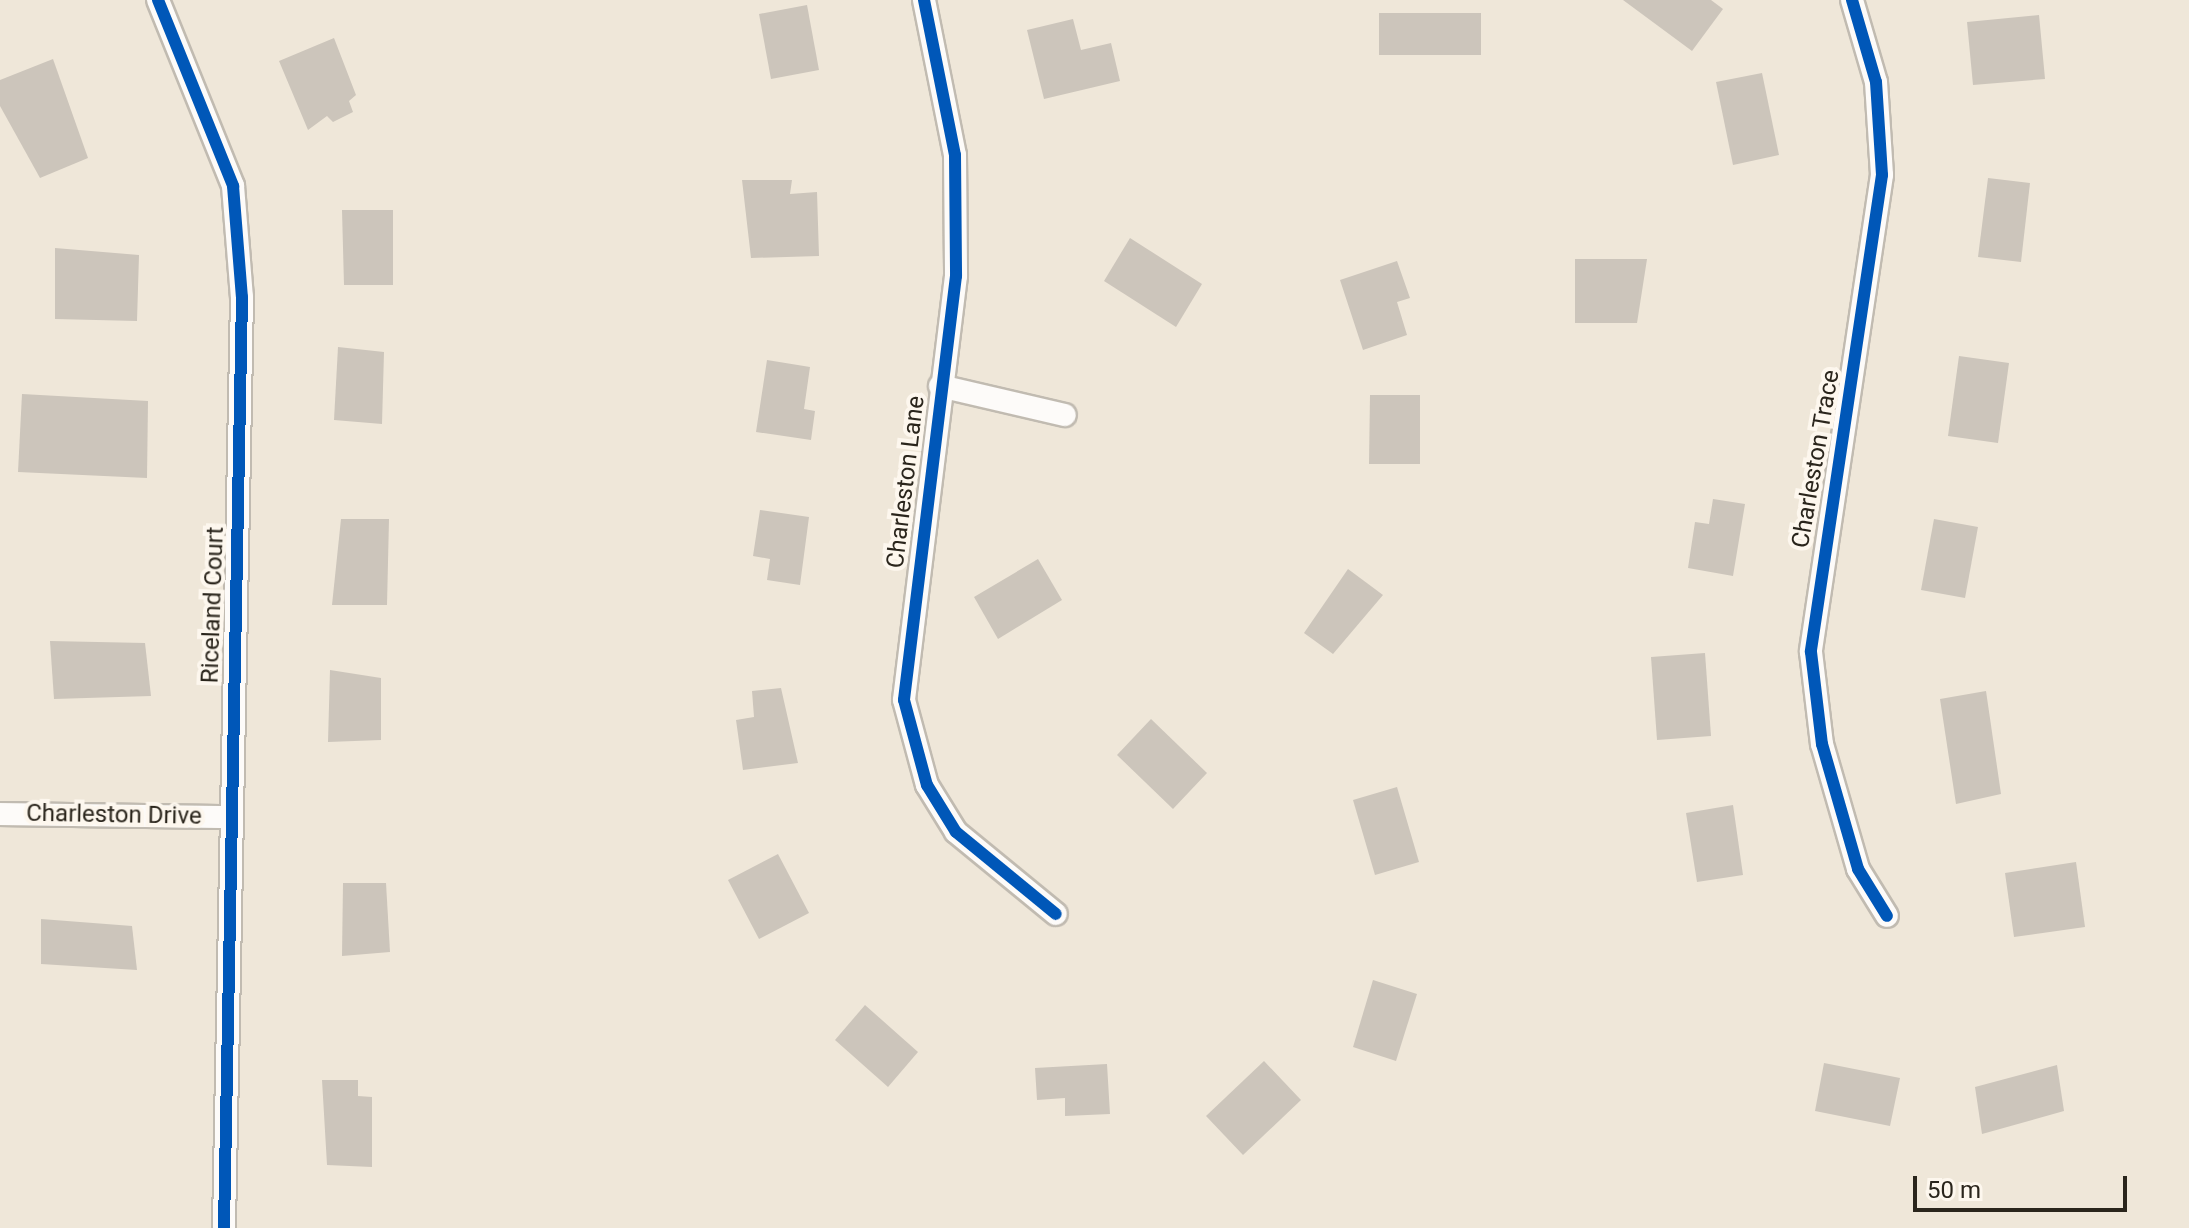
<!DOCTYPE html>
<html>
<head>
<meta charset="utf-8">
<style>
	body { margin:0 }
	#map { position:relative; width:2189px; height:1228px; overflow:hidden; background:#efe7d9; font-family:Roboto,sans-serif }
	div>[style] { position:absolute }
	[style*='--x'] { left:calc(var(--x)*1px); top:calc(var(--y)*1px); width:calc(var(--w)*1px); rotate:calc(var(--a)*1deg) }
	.building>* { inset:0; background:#ccc5bb }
	.roads { filter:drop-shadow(2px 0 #c1bbb1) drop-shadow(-2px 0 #c1bbb1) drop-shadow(0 2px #c1bbb1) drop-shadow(0 -2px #c1bbb1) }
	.minor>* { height:22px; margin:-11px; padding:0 11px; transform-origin:11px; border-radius:11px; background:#fdfbf9 }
	.cycleway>* { height:12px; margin:-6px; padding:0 6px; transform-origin:6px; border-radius:6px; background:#0057b8 }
	span { translate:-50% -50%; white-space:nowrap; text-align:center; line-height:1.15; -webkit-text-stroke:8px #fdf7ee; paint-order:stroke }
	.street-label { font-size:24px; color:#2a251c }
	.scale { position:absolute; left:1913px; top:1176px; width:214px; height:36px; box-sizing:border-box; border:4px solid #2a251c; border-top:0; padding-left:10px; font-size:24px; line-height:28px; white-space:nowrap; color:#2a251c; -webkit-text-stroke:6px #fdf7ee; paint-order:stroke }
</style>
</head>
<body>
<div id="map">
	<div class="building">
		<i style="clip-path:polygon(1623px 0,1711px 0,1723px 9px,1692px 51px)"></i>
		<i style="clip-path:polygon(807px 5px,819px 70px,771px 79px,759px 14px)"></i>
		<i style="clip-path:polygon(1379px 13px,1481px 13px,1481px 55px,1379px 55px)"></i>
		<i style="clip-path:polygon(2039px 15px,2045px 79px,1973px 85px,1967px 22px)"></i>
		<i style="clip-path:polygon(1073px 19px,1081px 50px,1111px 43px,1120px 81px,1044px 99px,1027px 30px)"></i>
		<i style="clip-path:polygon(334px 38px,356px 95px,349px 101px,353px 112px,333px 122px,327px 116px,308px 130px,279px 61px)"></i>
		<i style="clip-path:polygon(53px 59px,88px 158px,40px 178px,0 106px,0 80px)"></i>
		<i style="clip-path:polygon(1762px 73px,1779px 155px,1733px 165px,1716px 82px)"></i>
		<i style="clip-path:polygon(1988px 178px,2030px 183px,2021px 262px,1978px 257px)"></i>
		<i style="clip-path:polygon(742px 180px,792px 180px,790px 194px,817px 192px,819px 256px,751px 258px)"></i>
		<i style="clip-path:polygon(342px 210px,393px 210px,393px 285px,344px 285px)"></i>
		<i style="clip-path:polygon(1130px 238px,1202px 284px,1176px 327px,1104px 281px)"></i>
		<i style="clip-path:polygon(55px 248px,139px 255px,137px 321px,55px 319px)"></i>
		<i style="clip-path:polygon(1575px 259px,1647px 259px,1637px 323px,1575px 323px)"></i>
		<i style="clip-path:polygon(1397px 261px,1410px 298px,1397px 302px,1407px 335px,1363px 350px,1340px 280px)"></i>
		<i style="clip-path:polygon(338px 347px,384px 352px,382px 424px,334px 420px)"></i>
		<i style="clip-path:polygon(1959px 356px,2009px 363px,1998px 443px,1948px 436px)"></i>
		<i style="clip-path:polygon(767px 360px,810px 367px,804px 409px,815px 411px,811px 440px,756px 432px)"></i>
		<i style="clip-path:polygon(22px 394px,148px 401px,147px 478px,18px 472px)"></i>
		<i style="clip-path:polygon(1370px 395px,1420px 395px,1420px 464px,1369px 464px)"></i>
		<i style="clip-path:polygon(1713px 499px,1745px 504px,1733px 576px,1688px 568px,1695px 522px,1709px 524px)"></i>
		<i style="clip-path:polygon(760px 510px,809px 517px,800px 585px,767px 580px,770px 559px,753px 556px)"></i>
		<i style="clip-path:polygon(341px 519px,389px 519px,387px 605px,332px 605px)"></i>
		<i style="clip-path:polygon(1934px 519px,1978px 527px,1965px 598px,1921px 590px)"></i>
		<i style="clip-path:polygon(1038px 559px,1062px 600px,998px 639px,974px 597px)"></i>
		<i style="clip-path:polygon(1348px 569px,1383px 595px,1333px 654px,1304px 633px)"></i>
		<i style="clip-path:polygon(50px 641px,145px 643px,151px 696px,54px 699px)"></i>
		<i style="clip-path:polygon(1705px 653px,1711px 736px,1657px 740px,1651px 657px)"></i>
		<i style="clip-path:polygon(330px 670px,381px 678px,381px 740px,328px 742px)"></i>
		<i style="clip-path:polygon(781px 688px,798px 763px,743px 770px,736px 720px,754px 717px,752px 691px)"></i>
		<i style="clip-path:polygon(1986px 691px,2001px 794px,1956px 804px,1940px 699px)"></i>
		<i style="clip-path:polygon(1151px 719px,1207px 773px,1173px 809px,1117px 755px)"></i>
		<i style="clip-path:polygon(1397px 787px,1419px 862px,1375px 875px,1353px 800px)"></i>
		<i style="clip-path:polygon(1733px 805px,1743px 875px,1697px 882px,1686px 813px)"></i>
		<i style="clip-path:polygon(778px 854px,809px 913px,759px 939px,728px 880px)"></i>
		<i style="clip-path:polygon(2076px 862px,2085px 927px,2014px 937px,2005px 873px)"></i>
		<i style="clip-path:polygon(343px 883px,386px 883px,390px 952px,342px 956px)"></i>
		<i style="clip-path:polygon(41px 919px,132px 926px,137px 970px,41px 964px)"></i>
		<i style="clip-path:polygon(1373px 980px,1417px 994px,1396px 1061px,1353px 1047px)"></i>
		<i style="clip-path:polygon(865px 1005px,918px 1052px,888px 1087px,835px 1040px)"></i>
		<i style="clip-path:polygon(1264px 1061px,1301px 1100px,1243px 1155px,1206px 1116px)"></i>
		<i style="clip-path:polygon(1824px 1063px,1900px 1078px,1890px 1126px,1815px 1111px)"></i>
		<i style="clip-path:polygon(1107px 1064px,1110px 1114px,1065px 1116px,1065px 1098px,1037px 1100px,1035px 1068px)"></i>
		<i style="clip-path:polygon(2057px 1065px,2064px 1111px,1982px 1134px,1975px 1087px)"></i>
		<i style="clip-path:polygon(322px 1080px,358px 1080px,358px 1096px,372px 1097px,372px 1167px,327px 1165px)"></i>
	</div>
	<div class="roads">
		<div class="minor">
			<i style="--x:158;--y:0;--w:201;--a:68"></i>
			<i style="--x:233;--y:186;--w:111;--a:85.4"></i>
			<i style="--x:242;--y:297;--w:931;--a:91.11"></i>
			<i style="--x:924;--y:0;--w:158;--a:78.7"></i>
			<i style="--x:955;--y:155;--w:121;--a:89.5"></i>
			<i style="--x:956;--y:276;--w:427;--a:97"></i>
			<i style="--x:904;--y:700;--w:88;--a:74.9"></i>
			<i style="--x:927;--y:785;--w:55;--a:58.3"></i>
			<i style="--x:956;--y:832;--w:129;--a:39.4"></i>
			<i style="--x:1852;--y:0;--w:85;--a:73.7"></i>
			<i style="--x:1876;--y:82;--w:93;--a:86.3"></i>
			<i style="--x:1882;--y:175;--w:482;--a:98.5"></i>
			<i style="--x:1811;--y:652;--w:93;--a:83.2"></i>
			<i style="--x:1822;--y:744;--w:130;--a:73.9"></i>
			<i style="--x:1858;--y:869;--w:55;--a:58.3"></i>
			<i style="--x:940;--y:386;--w:128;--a:13.1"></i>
			<i style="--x:0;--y:814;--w:227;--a:0.8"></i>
		</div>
	</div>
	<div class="cycleway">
		<i style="--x:158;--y:0;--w:201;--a:68"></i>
		<i style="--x:233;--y:186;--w:111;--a:85.4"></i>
		<i style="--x:242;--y:297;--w:931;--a:91.11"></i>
		<i style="--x:924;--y:0;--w:158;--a:78.7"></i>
		<i style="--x:955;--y:155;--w:121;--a:89.5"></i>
		<i style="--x:956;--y:276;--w:427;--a:97"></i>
		<i style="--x:904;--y:700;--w:88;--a:74.9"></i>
		<i style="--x:927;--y:785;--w:55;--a:58.3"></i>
		<i style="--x:956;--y:832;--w:129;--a:39.4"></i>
		<i style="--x:1852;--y:0;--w:85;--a:73.7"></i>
		<i style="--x:1876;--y:82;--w:93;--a:86.3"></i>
		<i style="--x:1882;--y:175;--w:482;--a:98.5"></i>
		<i style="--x:1811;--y:652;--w:93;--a:83.2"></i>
		<i style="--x:1822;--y:744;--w:130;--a:73.9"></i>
		<i style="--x:1858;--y:869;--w:55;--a:58.3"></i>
	</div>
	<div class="street-label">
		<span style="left:1816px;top:459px;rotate:-80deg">Charleston Trace</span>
		<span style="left:906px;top:482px;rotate:-83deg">Charleston Lane</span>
		<span style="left:213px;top:605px;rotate:-88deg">Riceland Court</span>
		<span style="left:114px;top:815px;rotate:1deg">Charleston Drive</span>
	</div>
	<div class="scale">50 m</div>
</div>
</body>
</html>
